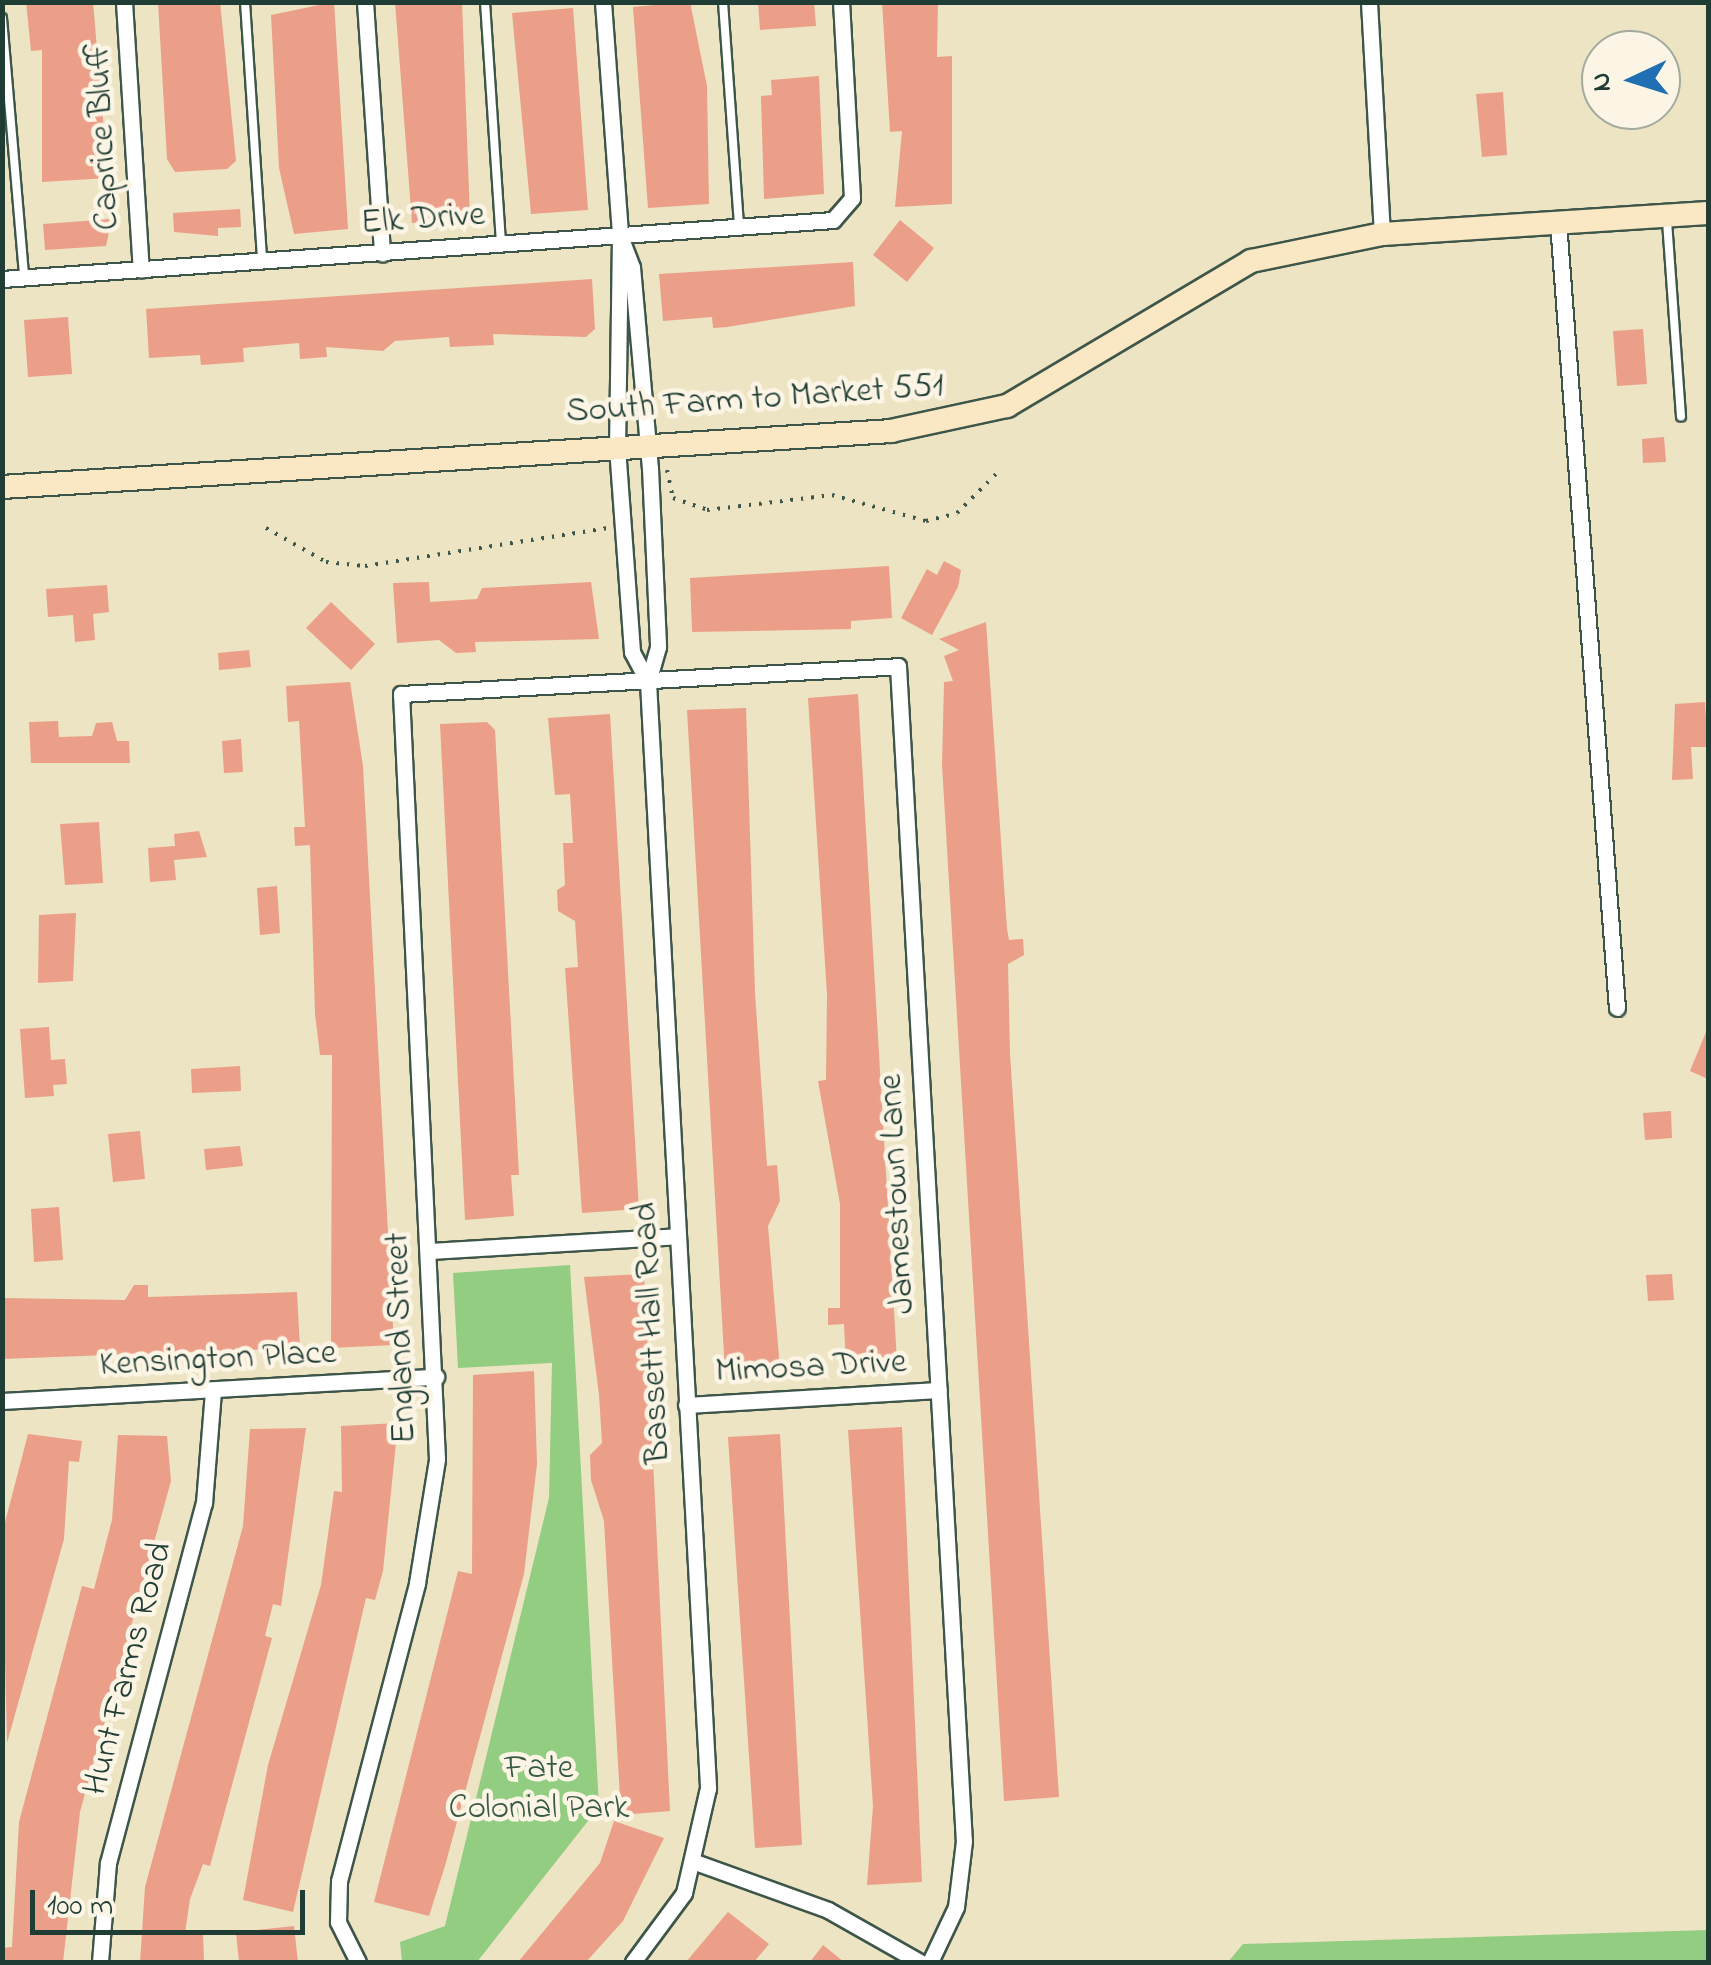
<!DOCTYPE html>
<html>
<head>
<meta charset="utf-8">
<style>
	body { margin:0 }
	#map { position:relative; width:1711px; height:1965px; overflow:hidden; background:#ece4c3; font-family:"Indie Flower",sans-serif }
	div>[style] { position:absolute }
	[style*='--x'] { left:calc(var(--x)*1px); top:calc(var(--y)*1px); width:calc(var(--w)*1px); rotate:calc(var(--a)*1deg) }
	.green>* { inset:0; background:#92cd81 }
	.building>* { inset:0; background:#eb9f88 }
	.path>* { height:4px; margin-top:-2px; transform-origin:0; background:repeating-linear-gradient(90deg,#3e5649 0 2.5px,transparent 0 10.5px) }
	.roads { filter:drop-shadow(2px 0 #3e5649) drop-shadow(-2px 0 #3e5649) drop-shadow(0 2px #3e5649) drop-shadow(0 -2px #3e5649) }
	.service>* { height:8px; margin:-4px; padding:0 4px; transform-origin:4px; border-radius:4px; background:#fff }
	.minor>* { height:15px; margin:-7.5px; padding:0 7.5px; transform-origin:7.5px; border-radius:7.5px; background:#fff }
	.secondary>* { height:22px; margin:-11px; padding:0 11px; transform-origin:11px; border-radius:11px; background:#fae7c3 }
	span { translate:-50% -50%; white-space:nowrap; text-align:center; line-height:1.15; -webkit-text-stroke:9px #fcf5e5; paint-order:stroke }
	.street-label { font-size:35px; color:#1f3d34 }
	.park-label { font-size:35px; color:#365a43 }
	.frame { position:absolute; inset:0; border:5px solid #1f3d34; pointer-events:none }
	.north { position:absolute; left:1581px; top:30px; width:100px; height:100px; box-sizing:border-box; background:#fcf5e5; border:2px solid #a4ab9e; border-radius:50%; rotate:266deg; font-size:28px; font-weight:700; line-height:40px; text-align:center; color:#1f3d34 }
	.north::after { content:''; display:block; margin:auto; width:35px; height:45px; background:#1f6fb2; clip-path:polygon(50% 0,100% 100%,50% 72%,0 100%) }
	.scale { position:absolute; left:30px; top:1890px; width:275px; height:45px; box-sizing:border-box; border:5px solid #1f3d34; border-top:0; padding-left:12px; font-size:30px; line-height:35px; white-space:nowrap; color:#1f3d34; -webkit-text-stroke:8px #fcf5e5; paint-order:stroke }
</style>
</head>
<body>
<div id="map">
	<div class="green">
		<i style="clip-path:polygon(570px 1265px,599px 1807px,477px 1962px,402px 1962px,400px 1942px,445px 1926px,549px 1498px,552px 1363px,458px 1368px,453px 1273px)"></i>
		<i style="clip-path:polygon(1708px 1930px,1708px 1962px,1228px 1962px,1243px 1944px)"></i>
	</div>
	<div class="building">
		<i style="clip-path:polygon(26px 2px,93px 2px,108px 178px,42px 182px,42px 50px,31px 51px)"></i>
		<i style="clip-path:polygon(158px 2px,220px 2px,236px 161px,227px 169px,175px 172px,167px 159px)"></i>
		<i style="clip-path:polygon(334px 2px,348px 229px,294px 234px,279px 168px,271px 15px)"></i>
		<i style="clip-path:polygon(395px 2px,462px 2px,470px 219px,412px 223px)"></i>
		<i style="clip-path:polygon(690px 2px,707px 86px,709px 204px,648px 208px,633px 7px)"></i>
		<i style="clip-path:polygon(758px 2px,814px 2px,816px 26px,760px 30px)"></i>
		<i style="clip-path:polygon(882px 2px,938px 2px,937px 57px,952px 56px,952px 204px,895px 207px,902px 131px,890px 132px)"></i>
		<i style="clip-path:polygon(573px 8px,588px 210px,531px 214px,512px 13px)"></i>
		<i style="clip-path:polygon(819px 76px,824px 194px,764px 199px,761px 96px,772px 95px,771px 80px)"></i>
		<i style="clip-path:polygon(1503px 92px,1507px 155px,1482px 157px,1476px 94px)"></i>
		<i style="clip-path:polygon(240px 209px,241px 227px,218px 228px,218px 236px,174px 232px,173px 213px)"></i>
		<i style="clip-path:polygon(112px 219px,106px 246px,45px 250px,43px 224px)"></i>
		<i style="clip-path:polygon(900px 220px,934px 248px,907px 282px,873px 255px)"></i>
		<i style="clip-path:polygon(853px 262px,855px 306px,727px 327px,713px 328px,712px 317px,663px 321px,659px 274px)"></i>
		<i style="clip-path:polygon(592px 279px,595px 329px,586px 337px,493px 334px,494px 345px,450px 347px,449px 337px,395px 341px,383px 351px,326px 347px,327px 357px,300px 359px,299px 343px,243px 348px,244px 362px,201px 365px,200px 355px,149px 358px,146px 309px)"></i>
		<i style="clip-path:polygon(68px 317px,72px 374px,28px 377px,24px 320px)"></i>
		<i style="clip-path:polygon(1643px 329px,1647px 384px,1617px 386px,1613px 331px)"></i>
		<i style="clip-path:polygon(1664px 437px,1666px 462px,1643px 463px,1642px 439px)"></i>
		<i style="clip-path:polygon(944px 561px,961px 570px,958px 587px,932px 635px,901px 618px,927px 569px,937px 575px)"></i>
		<i style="clip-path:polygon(889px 566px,892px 618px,851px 621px,851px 629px,692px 632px,690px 578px)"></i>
		<i style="clip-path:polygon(429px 582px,430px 602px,477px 599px,482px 588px,591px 582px,599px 639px,475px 642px,476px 652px,456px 653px,439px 640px,397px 643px,393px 583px)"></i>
		<i style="clip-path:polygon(107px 585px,109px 612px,93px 614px,95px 640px,75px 642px,73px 615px,48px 617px,46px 589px)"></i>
		<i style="clip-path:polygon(331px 602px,375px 644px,351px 670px,306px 628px)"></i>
		<i style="clip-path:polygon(986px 622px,1007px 929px,1009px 940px,1023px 939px,1024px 955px,1008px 964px,1010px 1054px,1059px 1797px,1004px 1801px,942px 765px,944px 682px,953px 681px,944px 656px,959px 650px,939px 639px)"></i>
		<i style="clip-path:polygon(249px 650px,251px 667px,219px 670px,218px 653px)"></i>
		<i style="clip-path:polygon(350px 682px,363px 766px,394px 1345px,331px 1348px,332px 1055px,320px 1055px,315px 1014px,310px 845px,295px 846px,294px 827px,305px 827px,299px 721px,288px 722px,286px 686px)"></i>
		<i style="clip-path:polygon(858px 694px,897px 1362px,846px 1365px,844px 1324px,828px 1325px,828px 1308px,840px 1308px,840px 1204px,818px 1081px,826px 1080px,827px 995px,808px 698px)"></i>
		<i style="clip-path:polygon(1705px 702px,1708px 747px,1691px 747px,1693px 779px,1672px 780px,1675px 704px)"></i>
		<i style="clip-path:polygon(746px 708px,755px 993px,767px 1166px,777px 1165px,780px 1201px,768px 1226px,780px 1368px,725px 1372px,687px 710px)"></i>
		<i style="clip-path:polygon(610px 714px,639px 1209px,582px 1213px,565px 968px,578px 967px,575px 921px,558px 911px,557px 890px,565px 885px,563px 843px,573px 843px,570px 794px,555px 795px,548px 718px)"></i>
		<i style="clip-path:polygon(58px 721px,59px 737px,92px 736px,96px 723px,112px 722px,117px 741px,129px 741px,130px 763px,31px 763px,29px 722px)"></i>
		<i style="clip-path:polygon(487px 722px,495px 730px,519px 1175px,511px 1175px,514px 1216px,465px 1220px,440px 724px)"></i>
		<i style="clip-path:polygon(241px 739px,243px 772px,224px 773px,222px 741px)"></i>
		<i style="clip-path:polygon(99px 822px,103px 883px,65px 885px,60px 824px)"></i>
		<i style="clip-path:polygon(199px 831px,207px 857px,174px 860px,176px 880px,150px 882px,148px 848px,175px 846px,174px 834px)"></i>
		<i style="clip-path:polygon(277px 886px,280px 933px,260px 935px,257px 888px)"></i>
		<i style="clip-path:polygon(76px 913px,73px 981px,38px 983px,39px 915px)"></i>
		<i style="clip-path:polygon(49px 1027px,51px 1060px,65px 1059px,67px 1084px,53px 1085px,54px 1096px,25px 1098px,20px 1029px)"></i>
		<i style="clip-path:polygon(1708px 1027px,1708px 1079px,1690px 1071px)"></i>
		<i style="clip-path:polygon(240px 1066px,241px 1091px,192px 1093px,191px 1069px)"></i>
		<i style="clip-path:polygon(1671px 1111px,1672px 1138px,1645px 1140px,1643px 1113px)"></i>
		<i style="clip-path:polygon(140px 1131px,145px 1179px,113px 1182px,108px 1134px)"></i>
		<i style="clip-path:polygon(240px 1146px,243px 1166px,206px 1170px,204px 1149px)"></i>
		<i style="clip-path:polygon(59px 1207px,63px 1260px,34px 1262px,31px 1209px)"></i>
		<i style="clip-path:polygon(644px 1274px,670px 1811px,621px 1815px,604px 1521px,591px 1480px,590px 1455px,602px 1443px,599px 1395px,584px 1277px)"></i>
		<i style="clip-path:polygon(1672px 1274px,1674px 1300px,1648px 1301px,1646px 1275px)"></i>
		<i style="clip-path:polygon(134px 1285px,148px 1285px,148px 1297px,297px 1292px,300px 1348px,2px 1359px,2px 1298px,125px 1300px)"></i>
		<i style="clip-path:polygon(534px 1371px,537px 1464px,524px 1574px,445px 1866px,429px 1916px,374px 1902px,458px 1571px,472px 1574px,473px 1375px)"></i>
		<i style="clip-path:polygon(398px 1423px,383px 1571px,375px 1600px,366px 1598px,293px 1912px,243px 1900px,268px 1765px,321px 1585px,334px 1491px,342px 1492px,341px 1426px)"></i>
		<i style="clip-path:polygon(902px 1427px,922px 1882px,867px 1885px,873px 1806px,848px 1430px)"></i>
		<i style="clip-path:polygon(306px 1428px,281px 1606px,273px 1604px,265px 1636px,272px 1638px,210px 1866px,203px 1864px,190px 1899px,185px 1933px,203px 1932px,204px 1962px,140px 1962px,145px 1887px,243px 1526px,250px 1429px)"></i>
		<i style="clip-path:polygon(28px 1434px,82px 1441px,79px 1462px,69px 1461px,64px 1539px,7px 1743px,2px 1534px)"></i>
		<i style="clip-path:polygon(780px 1434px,802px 1845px,755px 1848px,728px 1437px)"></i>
		<i style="clip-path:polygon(118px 1435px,167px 1436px,171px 1481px,80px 1812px,63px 1962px,2px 1962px,2px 1948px,12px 1947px,19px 1822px,82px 1586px,94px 1589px,112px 1520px)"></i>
		<i style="clip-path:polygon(614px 1821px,664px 1838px,623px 1921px,586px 1962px,518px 1962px,600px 1863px)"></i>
		<i style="clip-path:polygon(728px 1912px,769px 1944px,754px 1962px,686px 1962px)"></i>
		<i style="clip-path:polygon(294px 1926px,298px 1962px,239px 1962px,236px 1932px)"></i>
		<i style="clip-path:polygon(823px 1945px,844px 1962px,810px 1962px)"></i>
	</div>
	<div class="path">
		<i style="--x:667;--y:470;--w:29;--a:78"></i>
		<i style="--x:673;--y:498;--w:36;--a:19"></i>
		<i style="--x:707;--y:510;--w:126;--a:-6.8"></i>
		<i style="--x:832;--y:495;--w:98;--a:15.5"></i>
		<i style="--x:926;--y:521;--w:32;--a:-14"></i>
		<i style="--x:957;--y:513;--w:55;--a:-45"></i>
		<i style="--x:266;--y:528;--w:69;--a:29.5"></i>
		<i style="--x:326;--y:562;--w:39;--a:6"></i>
		<i style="--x:365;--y:566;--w:246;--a:-8.9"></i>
	</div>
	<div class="roads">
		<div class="service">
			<i style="--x:245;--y:2;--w:259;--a:86.2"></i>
			<i style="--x:485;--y:2;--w:243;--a:86.2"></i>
			<i style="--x:723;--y:2;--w:226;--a:85.9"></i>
			<i style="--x:2;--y:18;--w:260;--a:85.1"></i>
			<i style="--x:1667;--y:221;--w:196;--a:85.9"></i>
		</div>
		<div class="minor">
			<i style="--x:124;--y:2;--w:268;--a:86.4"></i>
			<i style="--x:365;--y:2;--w:252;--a:86.1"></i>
			<i style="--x:603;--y:2;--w:235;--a:85.8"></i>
			<i style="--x:620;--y:236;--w:211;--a:90.8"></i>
			<i style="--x:617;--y:447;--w:206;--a:85.8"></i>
			<i style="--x:632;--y:652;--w:34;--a:62"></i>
			<i style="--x:1369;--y:2;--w:232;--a:86.8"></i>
			<i style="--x:1558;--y:222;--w:788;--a:85.71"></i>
			<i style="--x:620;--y:236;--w:33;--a:69"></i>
			<i style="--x:632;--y:267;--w:202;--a:84.9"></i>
			<i style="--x:650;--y:468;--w:179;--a:87.4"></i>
			<i style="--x:658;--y:647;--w:36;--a:106"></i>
			<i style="--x:648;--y:682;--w:1108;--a:86.89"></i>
			<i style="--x:708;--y:1788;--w:108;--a:102.9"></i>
			<i style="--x:684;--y:1893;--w:86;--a:126.5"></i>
			<i style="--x:2;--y:279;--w:833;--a:-4.06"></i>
			<i style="--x:833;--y:220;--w:29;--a:-49"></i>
			<i style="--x:852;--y:198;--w:196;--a:-93.2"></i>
			<i style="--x:429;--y:1251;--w:249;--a:-3.4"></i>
			<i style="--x:2;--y:1401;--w:435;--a:-3.2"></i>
			<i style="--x:686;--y:1405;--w:253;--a:-3.4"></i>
			<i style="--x:695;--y:1862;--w:141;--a:19.8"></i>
			<i style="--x:828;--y:1910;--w:106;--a:29.5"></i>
			<i style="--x:100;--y:1962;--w:99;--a:-85.4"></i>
			<i style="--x:108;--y:1863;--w:373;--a:-75.1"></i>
			<i style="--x:204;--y:1503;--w:112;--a:-85.4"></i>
			<i style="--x:358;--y:1962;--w:45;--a:-116.6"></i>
			<i style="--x:338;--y:1922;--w:41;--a:-88.6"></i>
			<i style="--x:339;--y:1881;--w:308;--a:-75.3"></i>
			<i style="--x:417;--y:1583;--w:126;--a:-80.8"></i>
			<i style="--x:437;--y:1459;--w:766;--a:-92.69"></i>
			<i style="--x:401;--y:694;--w:498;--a:-3.2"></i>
			<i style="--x:898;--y:666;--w:1177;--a:86.79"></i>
			<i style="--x:964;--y:1841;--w:66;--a:96.9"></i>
			<i style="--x:956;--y:1907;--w:61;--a:115.3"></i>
		</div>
		<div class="secondary">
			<i style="--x:2;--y:487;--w:891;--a:-3.6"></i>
			<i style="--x:891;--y:431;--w:119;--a:-12.2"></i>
			<i style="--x:1007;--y:406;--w:284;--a:-30.7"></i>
			<i style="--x:1251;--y:261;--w:134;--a:-11.6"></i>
			<i style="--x:1382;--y:234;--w:327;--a:-3.7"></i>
		</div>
	</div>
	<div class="street-label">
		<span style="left:104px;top:137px;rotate:-93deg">Caprice Bluff</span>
		<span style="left:423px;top:220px;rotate:-4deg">Elk Drive</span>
		<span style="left:755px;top:400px;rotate:-4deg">South Farm to Market 551</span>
		<span style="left:898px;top:1194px;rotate:-93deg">Jamestown Lane</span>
		<span style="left:653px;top:1333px;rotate:-93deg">Bassett Hall Road</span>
		<span style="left:402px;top:1338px;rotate:-92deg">England Street</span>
		<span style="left:218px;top:1360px;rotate:-3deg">Kensington Place</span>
		<span style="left:811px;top:1368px;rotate:-3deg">Mimosa Drive</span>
		<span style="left:129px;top:1669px;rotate:-75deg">Hunt Farms Road</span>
	</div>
	<div class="park-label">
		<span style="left:539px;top:1789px">Fate<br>Colonial Park</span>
	</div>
	<div class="frame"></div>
	<div class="north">N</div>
	<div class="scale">100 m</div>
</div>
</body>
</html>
